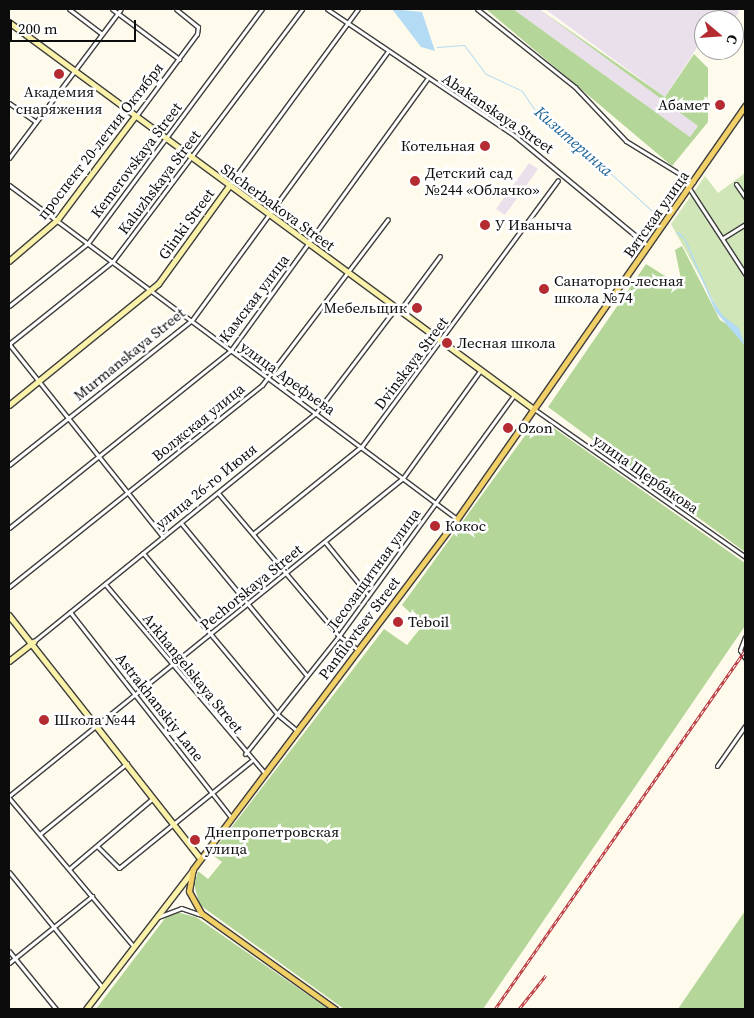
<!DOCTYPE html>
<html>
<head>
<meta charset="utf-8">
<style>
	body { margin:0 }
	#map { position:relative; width:754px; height:1018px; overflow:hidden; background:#fefaec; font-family:"Source Serif 4",serif }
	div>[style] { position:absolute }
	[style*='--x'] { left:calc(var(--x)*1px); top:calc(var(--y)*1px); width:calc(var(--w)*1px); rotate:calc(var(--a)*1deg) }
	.industrial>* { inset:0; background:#e9e0eb }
	.green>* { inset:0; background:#d0e6b8 }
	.forest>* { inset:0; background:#b4d698 }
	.water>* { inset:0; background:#b3dbf3 }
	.stream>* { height:1px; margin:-0.5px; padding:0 0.5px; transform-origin:0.5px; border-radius:0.5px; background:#b3dbf3 }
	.roads { filter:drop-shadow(1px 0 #3f3f3f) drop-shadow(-1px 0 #3f3f3f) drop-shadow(0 1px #3f3f3f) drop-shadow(0 -1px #3f3f3f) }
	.street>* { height:3px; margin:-1.5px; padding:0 1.5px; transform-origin:1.5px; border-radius:1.5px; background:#fff }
	.secondary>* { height:4.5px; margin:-2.25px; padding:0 2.25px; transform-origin:2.25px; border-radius:2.25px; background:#fbf2aa }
	.primary>* { height:5px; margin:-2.5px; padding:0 2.5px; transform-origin:2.5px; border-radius:2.5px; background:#f2d068 }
	.rail>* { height:3px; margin-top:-1.5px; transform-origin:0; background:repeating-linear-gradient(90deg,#fff 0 4px,#b52b32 0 8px); box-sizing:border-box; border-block:1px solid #b52b32 }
	.dots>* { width:14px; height:14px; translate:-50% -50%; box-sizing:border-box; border:2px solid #fff; border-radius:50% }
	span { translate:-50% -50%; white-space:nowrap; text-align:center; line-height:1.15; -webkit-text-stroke:5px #fff; paint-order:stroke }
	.poi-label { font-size:15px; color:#0c0c0c }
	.right { translate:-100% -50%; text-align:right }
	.left { translate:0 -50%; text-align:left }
	.street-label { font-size:15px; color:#0c0c0c }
	.water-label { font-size:16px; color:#1c6297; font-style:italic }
	.frame { position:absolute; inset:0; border:10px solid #0c0c0c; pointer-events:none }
	.north { position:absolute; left:694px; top:10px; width:50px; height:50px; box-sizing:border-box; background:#fff; border:1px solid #9e9e9e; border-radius:50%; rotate:108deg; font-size:14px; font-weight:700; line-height:20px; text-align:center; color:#0c0c0c }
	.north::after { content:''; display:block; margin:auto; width:18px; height:22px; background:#b52b32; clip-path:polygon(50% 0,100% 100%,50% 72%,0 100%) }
	.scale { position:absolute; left:10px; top:20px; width:126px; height:22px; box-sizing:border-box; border:2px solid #0c0c0c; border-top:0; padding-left:6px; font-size:15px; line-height:18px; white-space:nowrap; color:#0c0c0c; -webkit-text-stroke:4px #fff; paint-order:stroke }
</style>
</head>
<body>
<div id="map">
	<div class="industrial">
		<i style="clip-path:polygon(513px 9px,539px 9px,698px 126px,690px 137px)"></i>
		<i style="clip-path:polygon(545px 9px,735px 9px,739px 12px,733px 20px,704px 20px,704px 46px,700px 43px,665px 97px)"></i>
		<i style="clip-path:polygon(529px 163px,538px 169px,505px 215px,496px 209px)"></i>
	</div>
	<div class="green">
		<i style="clip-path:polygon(745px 173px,745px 358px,671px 224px,705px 176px,718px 193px)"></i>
	</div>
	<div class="forest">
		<i style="clip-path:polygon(486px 9px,513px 9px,690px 137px,698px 126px,539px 9px,665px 97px,694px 54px,708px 68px,708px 122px,672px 166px)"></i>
		<i style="clip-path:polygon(682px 246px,720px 320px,736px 330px,745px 346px,745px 552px,548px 407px,646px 264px,676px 283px,681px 279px,675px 250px)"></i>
		<i style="clip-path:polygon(532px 426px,551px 426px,745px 563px,745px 626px,483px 1009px,344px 1009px,200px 905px,194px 885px,198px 871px,208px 879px,222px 862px,211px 854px,384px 629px,407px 645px,423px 625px,402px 605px)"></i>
		<i style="clip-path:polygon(745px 911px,745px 1009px,678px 1009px)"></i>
		<i style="clip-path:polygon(176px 912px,196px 917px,328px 1009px,96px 1009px,166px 917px)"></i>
	</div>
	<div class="water">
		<i style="clip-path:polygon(392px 9px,422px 12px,435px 51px,421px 47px)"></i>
		<i style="clip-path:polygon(675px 232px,680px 233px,686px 240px,712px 299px,723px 316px,739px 328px,745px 346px,716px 312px,684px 239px)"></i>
	</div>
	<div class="stream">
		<i style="--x:437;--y:47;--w:27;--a:-4"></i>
		<i style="--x:464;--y:45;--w:36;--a:53"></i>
		<i style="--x:486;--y:74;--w:40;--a:25"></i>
		<i style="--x:522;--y:91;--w:29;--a:56"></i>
		<i style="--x:538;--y:115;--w:35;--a:33"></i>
		<i style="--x:567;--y:134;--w:125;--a:42.1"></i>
	</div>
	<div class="roads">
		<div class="street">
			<i style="--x:69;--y:9;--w:41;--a:37.1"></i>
			<i style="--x:112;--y:9;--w:84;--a:36.7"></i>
			<i style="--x:327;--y:9;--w:227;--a:34"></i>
			<i style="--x:515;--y:136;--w:173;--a:39.6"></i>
			<i style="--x:477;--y:9;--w:125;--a:38.5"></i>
			<i style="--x:575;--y:87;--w:74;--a:46.6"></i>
			<i style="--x:626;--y:141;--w:79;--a:31.5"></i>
			<i style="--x:9;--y:103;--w:33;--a:35"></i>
			<i style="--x:136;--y:116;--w:102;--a:-53.4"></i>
			<i style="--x:197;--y:34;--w:7;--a:-82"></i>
			<i style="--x:198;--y:27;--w:28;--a:-141"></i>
			<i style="--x:9;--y:158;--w:186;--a:-53.1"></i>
			<i style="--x:736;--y:184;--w:16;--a:55"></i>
			<i style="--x:9;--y:185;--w:559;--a:36.71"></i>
			<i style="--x:229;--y:185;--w:218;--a:-53.8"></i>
			<i style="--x:689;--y:188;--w:103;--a:56.9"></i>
			<i style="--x:723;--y:238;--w:26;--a:-32"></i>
			<i style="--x:9;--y:306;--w:101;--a:-38.6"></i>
			<i style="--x:88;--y:243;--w:292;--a:-53.4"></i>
			<i style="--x:400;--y:310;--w:67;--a:-53.5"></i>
			<i style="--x:9;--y:344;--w:133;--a:-38.6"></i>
			<i style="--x:113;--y:261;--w:315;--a:-53.1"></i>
			<i style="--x:9;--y:344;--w:247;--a:51.4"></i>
			<i style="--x:534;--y:409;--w:258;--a:35"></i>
			<i style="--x:9;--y:465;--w:233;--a:-38.4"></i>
			<i style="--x:192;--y:320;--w:333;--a:-53.9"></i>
			<i style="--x:218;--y:493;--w:187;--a:49.8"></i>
			<i style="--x:339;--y:636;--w:24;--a:36"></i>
			<i style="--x:181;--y:523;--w:198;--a:50.5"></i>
			<i style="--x:9;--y:528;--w:285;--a:-38.7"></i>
			<i style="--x:231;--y:350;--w:334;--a:-54.1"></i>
			<i style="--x:254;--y:533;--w:139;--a:-38.9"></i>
			<i style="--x:362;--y:446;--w:330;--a:-53.6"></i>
			<i style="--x:325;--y:542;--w:68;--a:50.9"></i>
			<i style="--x:143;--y:553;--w:209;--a:50.2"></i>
			<i style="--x:277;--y:714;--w:26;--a:40"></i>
			<i style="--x:105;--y:584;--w:248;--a:49.8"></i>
			<i style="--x:9;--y:587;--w:324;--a:-38.6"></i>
			<i style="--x:262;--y:385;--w:208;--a:-52.8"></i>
			<i style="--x:70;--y:612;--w:261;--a:51.9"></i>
			<i style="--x:745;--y:637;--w:14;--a:111"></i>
			<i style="--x:740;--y:650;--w:9;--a:58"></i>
			<i style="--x:33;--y:642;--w:364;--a:-39"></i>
			<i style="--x:316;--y:413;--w:131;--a:-52.8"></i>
			<i style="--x:245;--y:754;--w:151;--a:-51.5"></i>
			<i style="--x:339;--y:636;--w:298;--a:-54"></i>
			<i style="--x:717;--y:766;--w:49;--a:-55"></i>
			<i style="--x:9;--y:796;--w:506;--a:-38.91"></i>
			<i style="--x:403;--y:478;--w:132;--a:-54.3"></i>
			<i style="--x:9;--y:798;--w:193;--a:50"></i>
			<i style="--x:41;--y:833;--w:111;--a:-39.1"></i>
			<i style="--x:97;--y:846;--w:31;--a:45"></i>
			<i style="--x:119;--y:868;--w:170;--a:-39"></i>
			<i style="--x:69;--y:869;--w:110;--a:-40.2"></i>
			<i style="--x:9;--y:872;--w:148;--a:51"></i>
			<i style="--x:158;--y:917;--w:25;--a:-21"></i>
			<i style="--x:181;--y:908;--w:21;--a:19"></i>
			<i style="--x:9;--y:951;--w:75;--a:51"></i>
			<i style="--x:9;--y:963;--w:107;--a:-38.9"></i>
		</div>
		<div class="secondary">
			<i style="--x:9;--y:22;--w:652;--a:36.4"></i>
			<i style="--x:9;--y:261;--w:63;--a:-40.5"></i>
			<i style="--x:57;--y:220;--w:130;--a:-53.1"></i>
			<i style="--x:9;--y:405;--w:192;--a:-39.1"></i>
			<i style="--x:158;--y:284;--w:121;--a:-54.1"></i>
			<i style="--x:9;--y:615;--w:309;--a:51.8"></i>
			<i style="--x:9;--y:661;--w:31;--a:-38"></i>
			<i style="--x:86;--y:1009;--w:175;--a:-52.4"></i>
		</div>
		<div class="primary">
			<i style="--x:335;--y:1009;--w:165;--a:-144.4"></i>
			<i style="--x:201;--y:913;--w:25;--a:-119"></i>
			<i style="--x:189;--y:891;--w:22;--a:-80"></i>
			<i style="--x:193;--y:869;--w:438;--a:-53"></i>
			<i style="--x:457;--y:519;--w:504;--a:-55.11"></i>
		</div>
	</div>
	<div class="rail">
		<i style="--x:495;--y:1009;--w:437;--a:-55.1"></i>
		<i style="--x:519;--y:1009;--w:43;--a:-51.5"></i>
	</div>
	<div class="dots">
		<i style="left:59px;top:74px;background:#b52b32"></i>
		<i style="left:720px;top:105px;background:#b52b32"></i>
		<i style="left:485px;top:146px;background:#b52b32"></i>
		<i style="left:415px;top:181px;background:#b52b32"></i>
		<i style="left:485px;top:225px;background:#b52b32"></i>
		<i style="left:544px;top:289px;background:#b52b32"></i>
		<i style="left:417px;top:308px;background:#b52b32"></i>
		<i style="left:447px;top:343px;background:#b52b32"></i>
		<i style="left:508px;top:428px;background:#b52b32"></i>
		<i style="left:435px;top:526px;background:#b52b32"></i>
		<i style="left:398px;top:622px;background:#b52b32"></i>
		<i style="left:44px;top:720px;background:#b52b32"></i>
		<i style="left:195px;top:840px;background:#b52b32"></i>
	</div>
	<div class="poi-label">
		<span style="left:59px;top:100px">Академия<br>снаряжения</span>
		<span class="right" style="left:710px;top:105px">Абамет</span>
		<span class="right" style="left:475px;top:146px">Котельная</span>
		<span class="left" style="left:425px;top:181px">Детский сад<br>№244 «Облачко»</span>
		<span class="left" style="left:495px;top:225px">У Иваныча</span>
		<span class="left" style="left:554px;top:289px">Санаторно-лесная<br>школа №74</span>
		<span class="right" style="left:407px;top:308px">Мебельщик</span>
		<span class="left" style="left:457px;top:343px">Лесная школа</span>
		<span class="left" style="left:518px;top:428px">Ozon</span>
		<span class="left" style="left:445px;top:526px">Кокос</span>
		<span class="left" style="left:408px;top:622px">Teboil</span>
		<span class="left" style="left:54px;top:720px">Школа №44</span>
		<span class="left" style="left:205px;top:840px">Днепропетровская<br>улица</span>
	</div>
	<div class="street-label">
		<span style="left:498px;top:113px;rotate:34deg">Abakanskaya Street</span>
		<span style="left:100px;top:141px;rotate:-52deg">проспект 20-летия Октября</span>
		<span style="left:136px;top:160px;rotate:-53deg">Kemerovskaya Street</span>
		<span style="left:159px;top:182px;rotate:-53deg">Kaluzhskaya Street</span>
		<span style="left:278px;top:207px;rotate:36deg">Shcherbakova Street</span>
		<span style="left:656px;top:214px;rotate:-55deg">Вятская улица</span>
		<span style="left:186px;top:224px;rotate:-54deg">Glinki Street</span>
		<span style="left:254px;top:298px;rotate:-53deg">Камская улица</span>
		<span style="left:129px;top:354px;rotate:-39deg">Murmanskaya Street</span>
		<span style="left:411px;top:363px;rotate:-53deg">Dvinskaya Street</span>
		<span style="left:288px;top:378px;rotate:36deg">улица Арефьева</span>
		<span style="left:198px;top:422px;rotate:-39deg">Волжская улица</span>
		<span style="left:646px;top:474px;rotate:35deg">улица Щербакова</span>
		<span style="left:206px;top:486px;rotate:-39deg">улица 26-го Июня</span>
		<span style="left:373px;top:570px;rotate:-54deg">Лесозащитная улица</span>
		<span style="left:251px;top:587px;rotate:-39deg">Pechorskaya Street</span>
		<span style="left:359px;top:628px;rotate:-53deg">Panfilovtsev Street</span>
		<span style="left:193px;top:673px;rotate:51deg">Arkhangelskaya Street</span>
		<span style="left:160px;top:707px;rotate:52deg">Astrakhanskiy Lane</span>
	</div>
	<div class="water-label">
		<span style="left:574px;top:141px;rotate:41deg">Кизитеринка</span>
	</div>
	<div class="frame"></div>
	<div class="north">С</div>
	<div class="scale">200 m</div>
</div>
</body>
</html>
